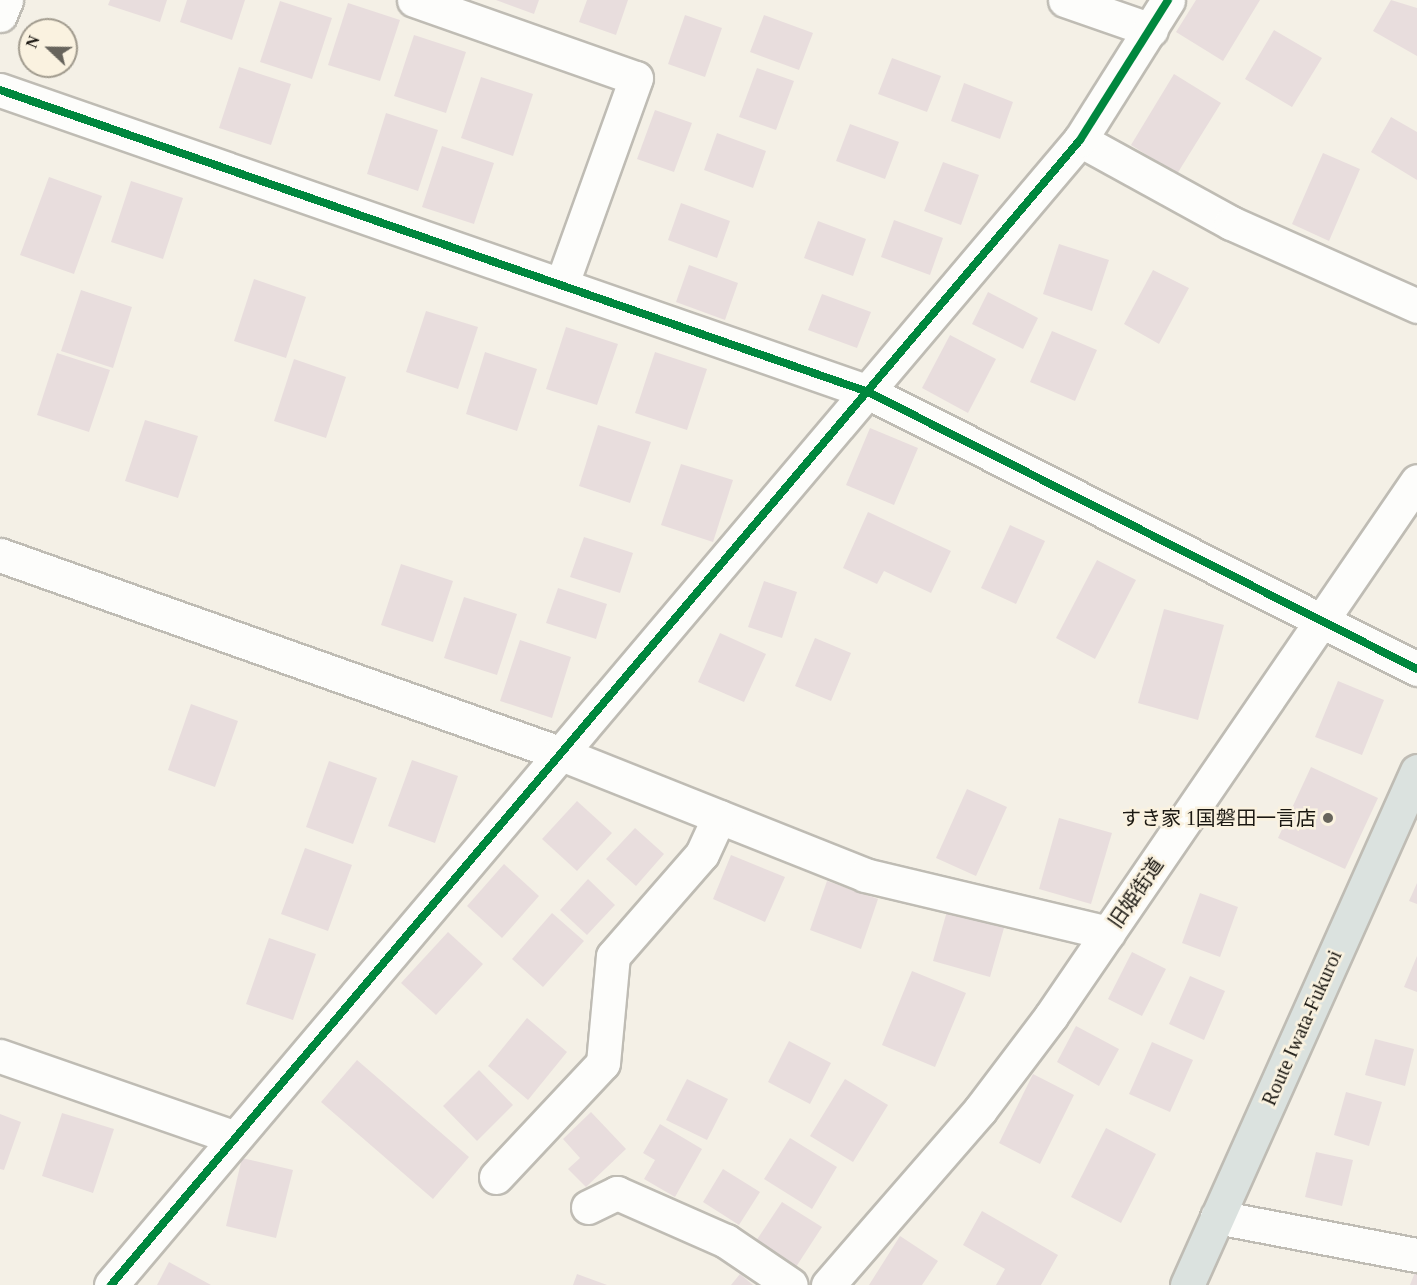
<!DOCTYPE html>
<html>
<head>
<meta charset="utf-8">
<style>
	body { margin:0 }
	#map { position:relative; width:1417px; height:1285px; overflow:hidden; background:#f4f0e6; font-family:"Times New Roman","Noto Sans JP",serif }
	div>[style] { position:absolute }
	[style*='--x'] { left:calc(var(--x)*1px); top:calc(var(--y)*1px); width:calc(var(--w)*1px); rotate:calc(var(--a)*1deg) }
	.building>* { inset:0; background:#e8dddd }
	.roads { filter:drop-shadow(2px 0 #bfbcb4) drop-shadow(-2px 0 #bfbcb4) drop-shadow(0 2px #bfbcb4) drop-shadow(0 -2px #bfbcb4) }
	.minor>* { height:33px; margin:-16.5px; padding:0 16.5px; transform-origin:16.5px; border-radius:16.5px; background:#fdfdfb }
	.major>* { height:33px; margin:-16.5px; padding:0 16.5px; transform-origin:16.5px; border-radius:16.5px; background:#dbe2df }
	.cycleway>* { height:8px; margin:-4px; padding:0 4px; transform-origin:4px; border-radius:4px; background:#00873e }
	.dots>* { width:16px; height:16px; translate:-50% -50%; box-sizing:border-box; border:3px solid #faf2e0; border-radius:50% }
	span { translate:-50% -50%; white-space:nowrap; text-align:center; line-height:1.15; -webkit-text-stroke:5px #faf2e0; paint-order:stroke }
	.poi-label { font-size:20px; color:#1b1812 }
	.right { translate:-100% -50%; text-align:right }
	.street-label { font-size:20px; color:#1b1812 }
	.north { position:absolute; left:18px; top:18px; width:60px; height:60px; box-sizing:border-box; background:#faf2e0; border:2px solid #a19b8e; border-radius:50%; rotate:292deg; font-size:16px; font-weight:700; line-height:24px; text-align:center; color:#1b1812 }
	.north::after { content:''; display:block; margin:auto; width:21px; height:27px; background:#67645c; clip-path:polygon(50% 0,100% 100%,50% 72%,0 100%) }
</style>
</head>
<body>
<div id="map">
	<div class="building">
		<i style="clip-path:polygon(110px 0,167px 0,160px 22px,108px 5px)"></i>
		<i style="clip-path:polygon(187px 0,245px 0,232px 40px,180px 22px)"></i>
		<i style="clip-path:polygon(496px 0,539px 0,534px 14px)"></i>
		<i style="clip-path:polygon(587px 0,628px 0,616px 35px,579px 22px)"></i>
		<i style="clip-path:polygon(1196px 0,1260px 0,1223px 61px,1176px 32px)"></i>
		<i style="clip-path:polygon(1391px 0,1417px 8px,1417px 56px,1373px 31px)"></i>
		<i style="clip-path:polygon(280px 1px,332px 18px,312px 79px,260px 62px)"></i>
		<i style="clip-path:polygon(348px 3px,400px 20px,380px 81px,328px 65px)"></i>
		<i style="clip-path:polygon(685px 15px,722px 28px,705px 77px,668px 64px)"></i>
		<i style="clip-path:polygon(764px 15px,813px 33px,799px 70px,750px 52px)"></i>
		<i style="clip-path:polygon(1274px 30px,1322px 58px,1292px 107px,1245px 79px)"></i>
		<i style="clip-path:polygon(414px 35px,466px 52px,446px 113px,394px 96px)"></i>
		<i style="clip-path:polygon(892px 58px,941px 76px,927px 112px,878px 94px)"></i>
		<i style="clip-path:polygon(239px 67px,291px 84px,271px 145px,219px 128px)"></i>
		<i style="clip-path:polygon(757px 68px,794px 81px,776px 130px,739px 117px)"></i>
		<i style="clip-path:polygon(1174px 74px,1221px 103px,1177px 174px,1131px 145px)"></i>
		<i style="clip-path:polygon(481px 77px,533px 94px,513px 156px,461px 138px)"></i>
		<i style="clip-path:polygon(964px 83px,1013px 102px,1000px 139px,951px 121px)"></i>
		<i style="clip-path:polygon(655px 110px,692px 123px,674px 172px,637px 159px)"></i>
		<i style="clip-path:polygon(386px 113px,438px 130px,418px 191px,367px 174px)"></i>
		<i style="clip-path:polygon(1391px 117px,1417px 132px,1417px 180px,1371px 152px)"></i>
		<i style="clip-path:polygon(850px 124px,899px 142px,885px 179px,836px 161px)"></i>
		<i style="clip-path:polygon(717px 133px,766px 151px,753px 188px,704px 170px)"></i>
		<i style="clip-path:polygon(442px 146px,494px 163px,474px 224px,422px 207px)"></i>
		<i style="clip-path:polygon(1323px 153px,1360px 169px,1329px 241px,1292px 224px)"></i>
		<i style="clip-path:polygon(943px 162px,979px 175px,961px 225px,924px 211px)"></i>
		<i style="clip-path:polygon(49px 177px,102px 196px,74px 274px,20px 255px)"></i>
		<i style="clip-path:polygon(131px 181px,183px 198px,163px 259px,111px 242px)"></i>
		<i style="clip-path:polygon(681px 203px,730px 221px,717px 258px,668px 240px)"></i>
		<i style="clip-path:polygon(894px 220px,943px 238px,930px 275px,881px 257px)"></i>
		<i style="clip-path:polygon(818px 221px,866px 239px,853px 276px,804px 258px)"></i>
		<i style="clip-path:polygon(1059px 244px,1109px 260px,1092px 311px,1043px 294px)"></i>
		<i style="clip-path:polygon(689px 265px,738px 283px,725px 320px,676px 302px)"></i>
		<i style="clip-path:polygon(1153px 270px,1189px 288px,1159px 344px,1124px 324px)"></i>
		<i style="clip-path:polygon(254px 279px,306px 297px,286px 358px,234px 341px)"></i>
		<i style="clip-path:polygon(81px 290px,132px 307px,113px 368px,61px 351px)"></i>
		<i style="clip-path:polygon(988px 292px,1038px 318px,1023px 349px,972px 324px)"></i>
		<i style="clip-path:polygon(822px 294px,871px 312px,857px 348px,808px 330px)"></i>
		<i style="clip-path:polygon(426px 311px,478px 327px,458px 389px,406px 372px)"></i>
		<i style="clip-path:polygon(566px 327px,618px 344px,597px 405px,546px 389px)"></i>
		<i style="clip-path:polygon(1052px 331px,1097px 350px,1075px 401px,1030px 382px)"></i>
		<i style="clip-path:polygon(950px 335px,996px 359px,968px 413px,922px 388px)"></i>
		<i style="clip-path:polygon(485px 352px,537px 369px,517px 431px,466px 414px)"></i>
		<i style="clip-path:polygon(655px 352px,707px 369px,687px 430px,635px 413px)"></i>
		<i style="clip-path:polygon(57px 353px,110px 370px,89px 432px,37px 415px)"></i>
		<i style="clip-path:polygon(294px 359px,346px 377px,326px 438px,274px 421px)"></i>
		<i style="clip-path:polygon(145px 420px,198px 436px,178px 498px,125px 481px)"></i>
		<i style="clip-path:polygon(598px 425px,651px 442px,630px 503px,579px 486px)"></i>
		<i style="clip-path:polygon(870px 428px,918px 448px,894px 505px,846px 485px)"></i>
		<i style="clip-path:polygon(681px 464px,733px 480px,713px 542px,661px 525px)"></i>
		<i style="clip-path:polygon(868px 512px,951px 551px,931px 593px,884px 571px,877px 584px,843px 568px)"></i>
		<i style="clip-path:polygon(1010px 525px,1045px 541px,1016px 604px,981px 588px)"></i>
		<i style="clip-path:polygon(584px 537px,633px 553px,620px 593px,570px 577px)"></i>
		<i style="clip-path:polygon(1097px 560px,1136px 580px,1095px 659px,1056px 638px)"></i>
		<i style="clip-path:polygon(401px 564px,453px 581px,433px 642px,381px 625px)"></i>
		<i style="clip-path:polygon(764px 581px,797px 592px,782px 638px,748px 627px)"></i>
		<i style="clip-path:polygon(558px 588px,607px 604px,596px 639px,546px 623px)"></i>
		<i style="clip-path:polygon(464px 597px,517px 614px,497px 675px,444px 658px)"></i>
		<i style="clip-path:polygon(1164px 609px,1224px 625px,1198px 720px,1138px 703px)"></i>
		<i style="clip-path:polygon(720px 633px,766px 654px,744px 702px,698px 682px)"></i>
		<i style="clip-path:polygon(815px 638px,851px 653px,831px 701px,795px 686px)"></i>
		<i style="clip-path:polygon(520px 640px,571px 657px,552px 718px,500px 701px)"></i>
		<i style="clip-path:polygon(1338px 681px,1384px 700px,1362px 755px,1315px 737px)"></i>
		<i style="clip-path:polygon(191px 704px,238px 721px,215px 787px,168px 770px)"></i>
		<i style="clip-path:polygon(412px 760px,458px 776px,435px 843px,388px 826px)"></i>
		<i style="clip-path:polygon(329px 761px,377px 778px,353px 844px,306px 827px)"></i>
		<i style="clip-path:polygon(1311px 767px,1378px 798px,1345px 869px,1278px 838px)"></i>
		<i style="clip-path:polygon(967px 789px,1007px 807px,976px 876px,936px 858px)"></i>
		<i style="clip-path:polygon(577px 801px,612px 833px,577px 871px,542px 839px)"></i>
		<i style="clip-path:polygon(1059px 818px,1112px 833px,1091px 904px,1039px 889px)"></i>
		<i style="clip-path:polygon(635px 828px,664px 854px,636px 886px,606px 859px)"></i>
		<i style="clip-path:polygon(305px 848px,352px 865px,328px 931px,281px 914px)"></i>
		<i style="clip-path:polygon(731px 855px,785px 877px,765px 922px,713px 899px)"></i>
		<i style="clip-path:polygon(504px 864px,539px 896px,502px 938px,467px 906px)"></i>
		<i style="clip-path:polygon(588px 879px,615px 905px,587px 935px,560px 910px)"></i>
		<i style="clip-path:polygon(827px 881px,878px 899px,861px 949px,810px 930px)"></i>
		<i style="clip-path:polygon(1417px 883px,1417px 904px,1409px 901px)"></i>
		<i style="clip-path:polygon(1200px 893px,1238px 907px,1220px 957px,1182px 943px)"></i>
		<i style="clip-path:polygon(947px 911px,1004px 928px,990px 977px,933px 961px)"></i>
		<i style="clip-path:polygon(552px 913px,584px 941px,543px 987px,512px 959px)"></i>
		<i style="clip-path:polygon(448px 932px,483px 964px,436px 1015px,401px 983px)"></i>
		<i style="clip-path:polygon(269px 938px,316px 954px,293px 1020px,246px 1004px)"></i>
		<i style="clip-path:polygon(1132px 952px,1166px 969px,1142px 1016px,1108px 999px)"></i>
		<i style="clip-path:polygon(1417px 956px,1417px 992px,1404px 987px)"></i>
		<i style="clip-path:polygon(912px 971px,966px 993px,935px 1067px,882px 1045px)"></i>
		<i style="clip-path:polygon(1190px 976px,1225px 991px,1204px 1040px,1169px 1024px)"></i>
		<i style="clip-path:polygon(527px 1018px,567px 1052px,528px 1100px,488px 1066px)"></i>
		<i style="clip-path:polygon(1076px 1026px,1119px 1049px,1099px 1086px,1057px 1062px)"></i>
		<i style="clip-path:polygon(1375px 1039px,1414px 1049px,1405px 1086px,1365px 1075px)"></i>
		<i style="clip-path:polygon(789px 1041px,831px 1063px,810px 1104px,768px 1082px)"></i>
		<i style="clip-path:polygon(1152px 1042px,1193px 1060px,1170px 1112px,1129px 1094px)"></i>
		<i style="clip-path:polygon(357px 1060px,469px 1157px,433px 1199px,321px 1102px)"></i>
		<i style="clip-path:polygon(479px 1070px,513px 1105px,477px 1141px,443px 1106px)"></i>
		<i style="clip-path:polygon(1033px 1074px,1074px 1095px,1040px 1164px,999px 1143px)"></i>
		<i style="clip-path:polygon(687px 1079px,728px 1099px,707px 1140px,666px 1120px)"></i>
		<i style="clip-path:polygon(845px 1079px,888px 1105px,853px 1162px,810px 1136px)"></i>
		<i style="clip-path:polygon(1346px 1092px,1382px 1102px,1369px 1146px,1334px 1135px)"></i>
		<i style="clip-path:polygon(591px 1112px,626px 1149px,586px 1187px,568px 1169px,580px 1158px,563px 1139px)"></i>
		<i style="clip-path:polygon(62px 1113px,114px 1129px,93px 1193px,42px 1176px)"></i>
		<i style="clip-path:polygon(0 1114px,21px 1122px,4px 1170px,0 1169px)"></i>
		<i style="clip-path:polygon(660px 1124px,702px 1149px,675px 1197px,644px 1179px,655px 1160px,643px 1153px)"></i>
		<i style="clip-path:polygon(1106px 1128px,1156px 1154px,1121px 1223px,1071px 1197px)"></i>
		<i style="clip-path:polygon(790px 1138px,837px 1167px,812px 1209px,764px 1179px)"></i>
		<i style="clip-path:polygon(1316px 1152px,1353px 1160px,1342px 1206px,1305px 1197px)"></i>
		<i style="clip-path:polygon(242px 1158px,293px 1170px,276px 1238px,226px 1226px)"></i>
		<i style="clip-path:polygon(723px 1169px,760px 1192px,739px 1225px,703px 1202px)"></i>
		<i style="clip-path:polygon(782px 1202px,822px 1227px,794px 1270px,754px 1244px)"></i>
		<i style="clip-path:polygon(982px 1211px,1058px 1255px,1041px 1285px,996px 1285px,1005px 1269px,963px 1245px)"></i>
		<i style="clip-path:polygon(900px 1236px,938px 1261px,922px 1285px,869px 1285px)"></i>
		<i style="clip-path:polygon(169px 1262px,211px 1285px,157px 1285px)"></i>
		<i style="clip-path:polygon(1417px 1267px,1417px 1285px,1410px 1285px)"></i>
		<i style="clip-path:polygon(577px 1274px,607px 1285px,573px 1285px)"></i>
		<i style="clip-path:polygon(740px 1274px,753px 1285px,731px 1285px)"></i>
	</div>
	<div class="roads">
		<div class="minor">
			<i style="--x:414;--y:0;--w:235;--a:19.4"></i>
			<i style="--x:636;--y:78;--w:219;--a:109.8"></i>
			<i style="--x:1065;--y:0;--w:91;--a:19.2"></i>
			<i style="--x:0;--y:15;--w:16;--a:-68"></i>
			<i style="--x:0;--y:90;--w:919;--a:19.18"></i>
			<i style="--x:868;--y:392;--w:615;--a:26.77"></i>
			<i style="--x:1080;--y:140;--w:172;--a:28.8"></i>
			<i style="--x:1231;--y:223;--w:204;--a:24"></i>
			<i style="--x:0;--y:555;--w:593;--a:19.5"></i>
			<i style="--x:559;--y:753;--w:329;--a:21.7"></i>
			<i style="--x:865;--y:875;--w:250;--a:13.4"></i>
			<i style="--x:0;--y:1056;--w:247;--a:19.2"></i>
			<i style="--x:496;--y:1177;--w:156;--a:-46.8"></i>
			<i style="--x:603;--y:1063;--w:107;--a:-84.7"></i>
			<i style="--x:613;--y:956;--w:135;--a:-48.9"></i>
			<i style="--x:702;--y:854;--w:41;--a:-65.3"></i>
			<i style="--x:588;--y:1207;--w:32;--a:-26"></i>
			<i style="--x:617;--y:1193;--w:119;--a:23.8"></i>
			<i style="--x:726;--y:1241;--w:78;--a:34.1"></i>
			<i style="--x:1217;--y:1217;--w:204;--a:10.8"></i>
			<i style="--x:111;--y:1285;--w:1500;--a:-49.76"></i>
			<i style="--x:1080;--y:140;--w:165;--a:-57.8"></i>
			<i style="--x:828;--y:1285;--w:232;--a:-49"></i>
			<i style="--x:980;--y:1110;--w:118;--a:-52.9"></i>
			<i style="--x:1051;--y:1016;--w:648;--a:-55.62"></i>
		</div>
		<div class="major">
			<i style="--x:1187;--y:1285;--w:563;--a:-65.89"></i>
		</div>
	</div>
	<div class="cycleway">
		<i style="--x:0;--y:90;--w:919;--a:19.18"></i>
		<i style="--x:868;--y:392;--w:615;--a:26.77"></i>
		<i style="--x:111;--y:1285;--w:1500;--a:-49.76"></i>
		<i style="--x:1080;--y:140;--w:165;--a:-57.8"></i>
	</div>
	<div class="dots">
		<i style="left:1328px;top:818px;background:#67645c"></i>
	</div>
	<div class="poi-label">
		<span class="right" style="left:1316px;top:818px">すき家 1国磐田一言店</span>
	</div>
	<div class="street-label">
		<span style="left:1136px;top:893px;rotate:-55deg">旧姫街道</span>
		<span style="left:1302px;top:1028px;rotate:-66deg">Route Iwata-Fukuroi</span>
	</div>
	<div class="north">N</div>
</div>
</body>
</html>
